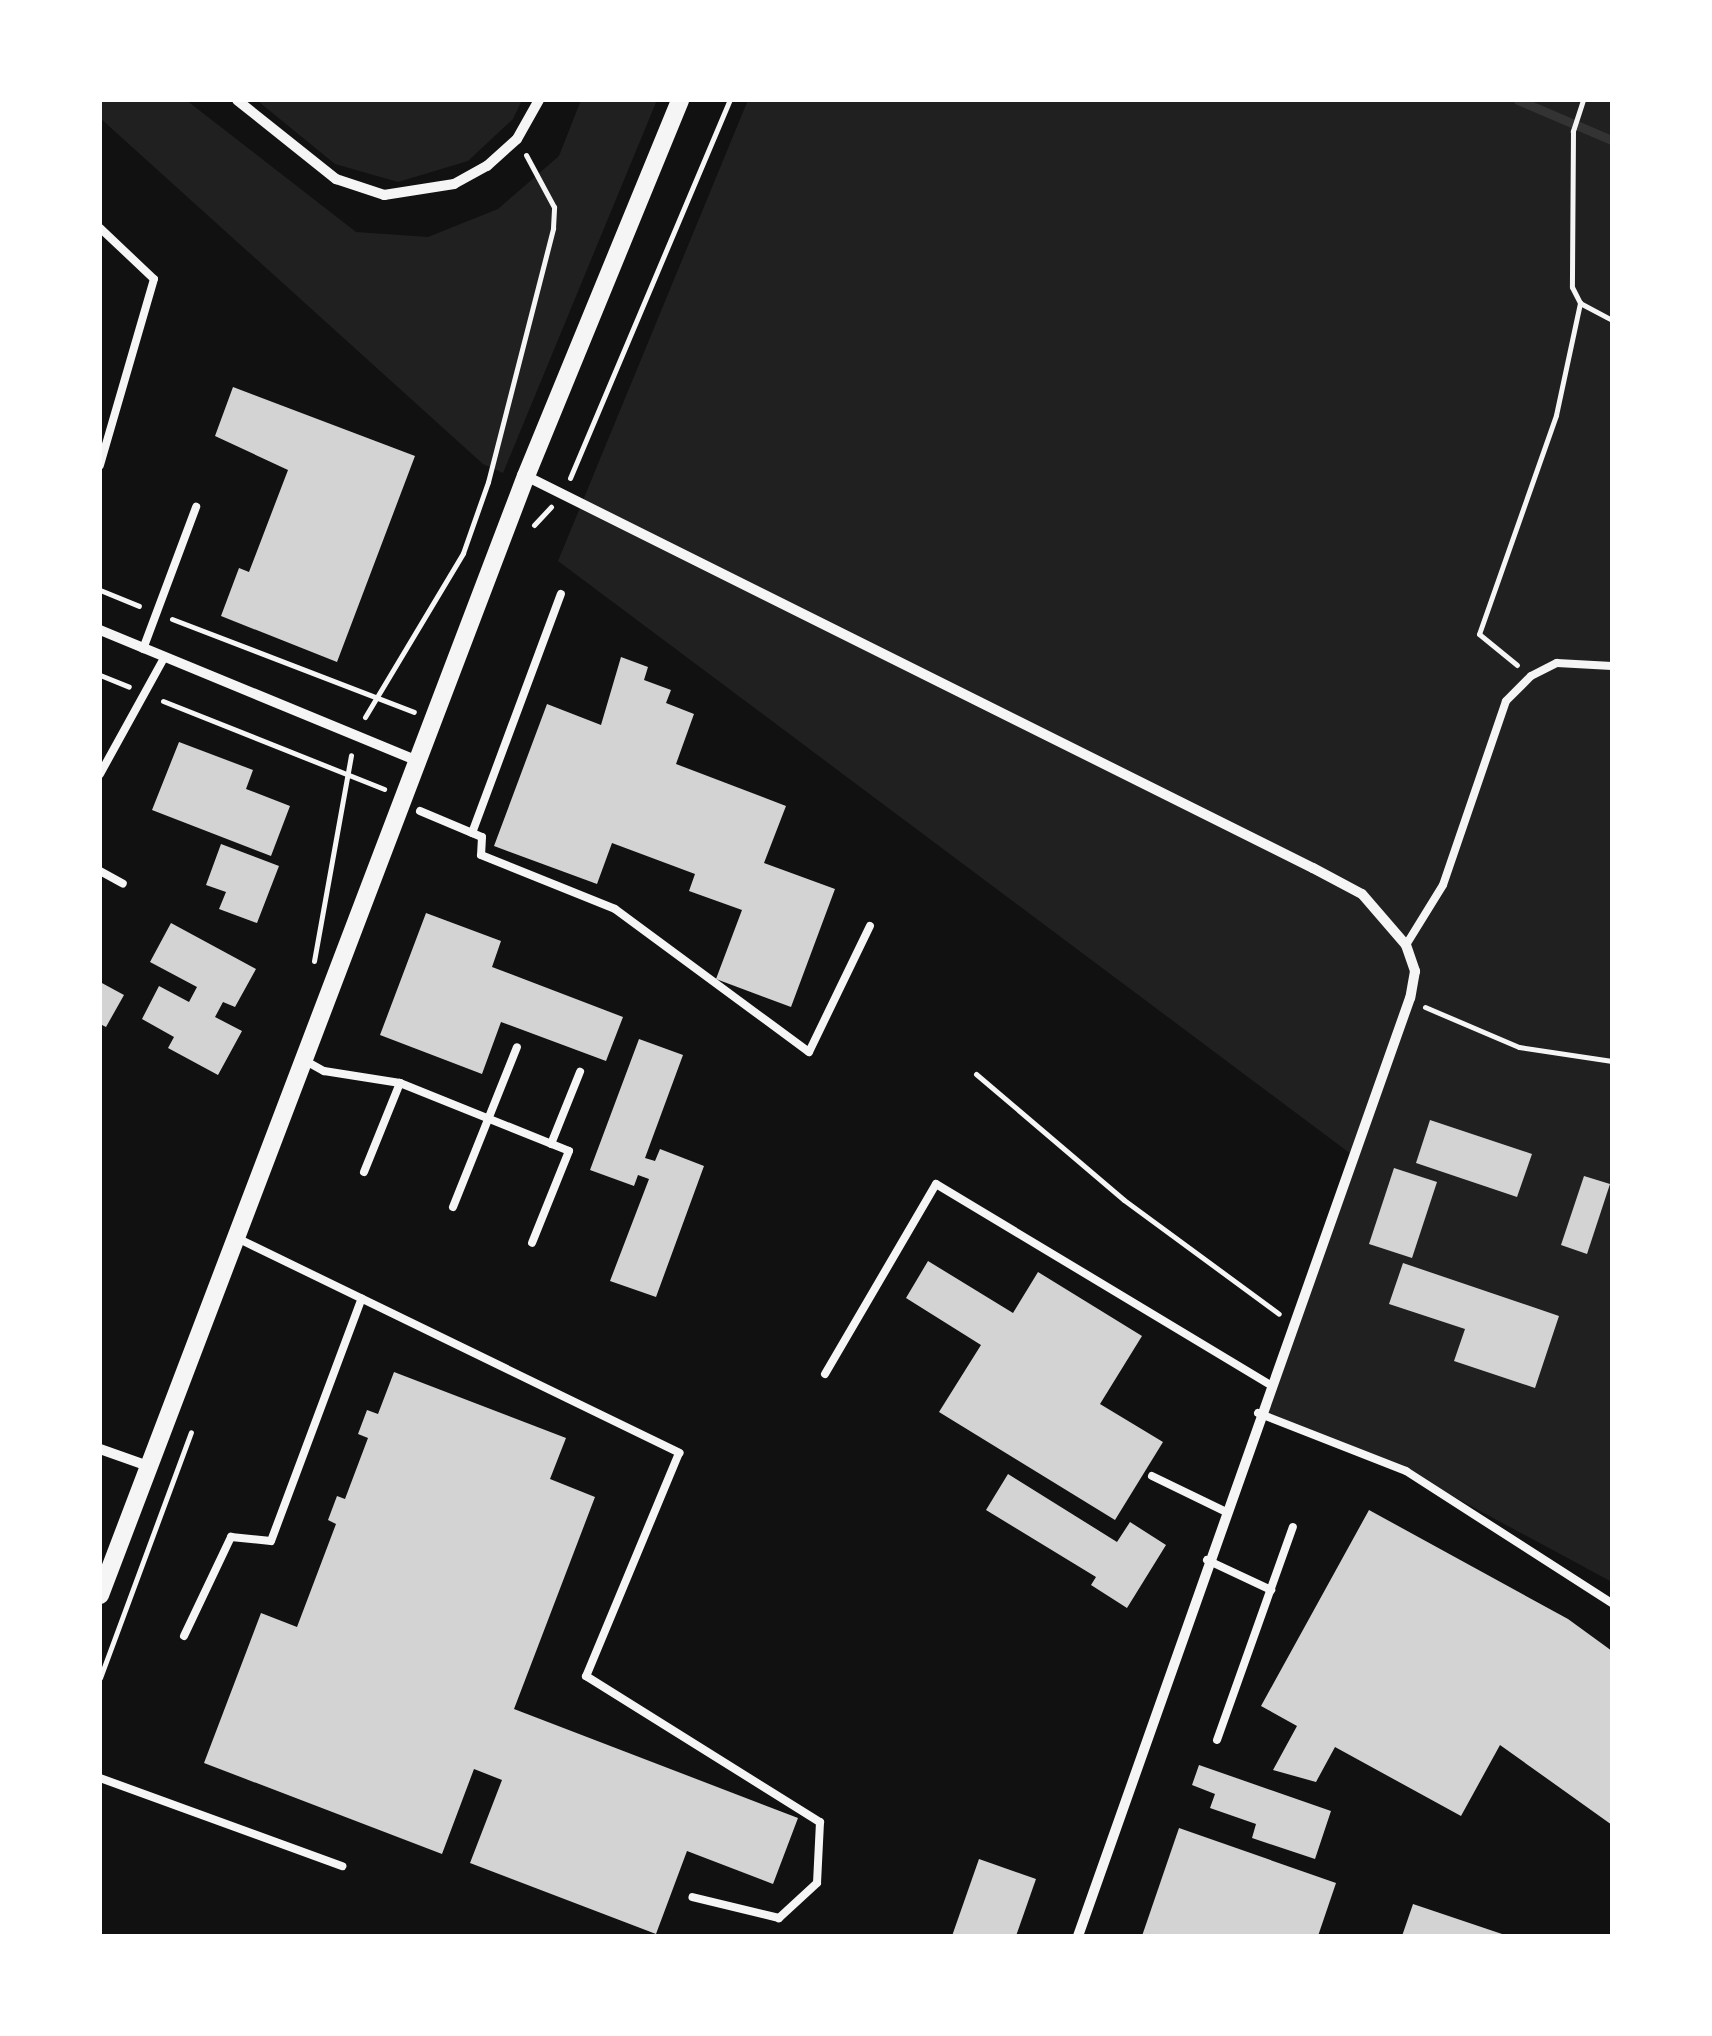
<!DOCTYPE html>
<html>
<head>
<meta charset="utf-8">
<style>
	body { margin:0 }
	#map { position:relative; width:1712px; height:2036px; overflow:hidden; background:#111; font-family:"PT Sans Narrow",sans-serif }
	div>[style] { position:absolute }
	[style*='--x'] { left:calc(var(--x)*1px); top:calc(var(--y)*1px); width:calc(var(--w)*1px); rotate:calc(var(--a)*1deg) }
	.green>* { inset:0; background:#202020 }
	.stream>* { height:9px; margin:-4.5px; padding:0 4.5px; transform-origin:4.5px; border-radius:4.5px; background:#333 }
	.building>* { inset:0; background:#d3d3d3 }
	.path>* { height:5px; margin:-2.5px; padding:0 2.5px; transform-origin:2.5px; border-radius:2.5px; background:#f5f5f5 }
	.service>* { height:8px; margin:-4px; padding:0 4px; transform-origin:4px; border-radius:4px; background:#f5f5f5 }
	.minor>* { height:10px; margin:-5px; padding:0 5px; transform-origin:5px; border-radius:5px; background:#f5f5f5 }
	.tertiary>* { height:18px; margin:-9px; padding:0 9px; transform-origin:9px; border-radius:9px; background:#f5f5f5 }
	span { translate:-50% -50%; white-space:nowrap; text-align:center; line-height:1.15; -webkit-text-stroke:8px #fff; paint-order:stroke }
	.frame { position:absolute; inset:0; border:102px solid #fff; pointer-events:none }
</style>
</head>
<body>
<div id="map">
	<div class="green">
		<i style="clip-path:polygon(100px 100px,186px 100px,356px 232px,428px 237px,498px 209px,559px 156px,581px 100px,657px 100px,503px 473px,483px 464px,100px 118px)"></i>
		<i style="clip-path:polygon(522px 100px,513px 119px,468px 161px,398px 182px,335px 164px,259px 102px)"></i>
		<i style="clip-path:polygon(748px 100px,1612px 100px,1612px 1582px,1406px 1471px,1258px 1413px,1355px 1157px,558px 561px)"></i>
	</div>
	<div class="stream">
		<i style="--x:1518;--y:100;--w:102;--a:23.1"></i>
	</div>
	<div class="building">
		<i style="clip-path:polygon(233px 387px,415px 456px,337px 662px,221px 616px,239px 568px,249px 572px,288px 470px,215px 436px)"></i>
		<i style="clip-path:polygon(621px 657px,648px 667px,644px 680px,671px 690px,666px 703px,694px 714px,676px 764px,786px 806px,764px 863px,835px 889px,791px 1007px,716px 979px,742px 910px,689px 891px,695px 874px,612px 843px,597px 884px,494px 846px,547px 704px,601px 725px)"></i>
		<i style="clip-path:polygon(179px 742px,253px 770px,246px 789px,290px 806px,271px 856px,152px 810px)"></i>
		<i style="clip-path:polygon(221px 844px,279px 866px,257px 923px,219px 909px,226px 892px,206px 885px)"></i>
		<i style="clip-path:polygon(426px 913px,501px 941px,492px 967px,623px 1017px,606px 1061px,501px 1022px,482px 1074px,380px 1035px)"></i>
		<i style="clip-path:polygon(171px 923px,256px 969px,235px 1007px,223px 1002px,215px 1017px,242px 1031px,218px 1075px,168px 1048px,174px 1037px,142px 1019px,159px 986px,189px 1002px,197px 987px,150px 962px)"></i>
		<i style="clip-path:polygon(100px 982px,124px 995px,106px 1027px,100px 1024px)"></i>
		<i style="clip-path:polygon(639px 1039px,683px 1055px,645px 1158px,655px 1161px,660px 1149px,704px 1166px,656px 1297px,610px 1281px,649px 1179px,638px 1175px,634px 1186px,590px 1170px)"></i>
		<i style="clip-path:polygon(1430px 1120px,1532px 1154px,1517px 1197px,1416px 1163px)"></i>
		<i style="clip-path:polygon(1394px 1168px,1437px 1182px,1412px 1258px,1369px 1244px)"></i>
		<i style="clip-path:polygon(1584px 1176px,1610px 1184px,1587px 1254px,1561px 1245px)"></i>
		<i style="clip-path:polygon(928px 1261px,1013px 1313px,1038px 1272px,1142px 1336px,1100px 1404px,1163px 1442px,1115px 1520px,939px 1412px,981px 1345px,906px 1298px)"></i>
		<i style="clip-path:polygon(1403px 1263px,1559px 1316px,1535px 1388px,1454px 1361px,1465px 1329px,1389px 1304px)"></i>
		<i style="clip-path:polygon(394px 1372px,566px 1438px,550px 1479px,595px 1497px,514px 1709px,798px 1818px,773px 1884px,687px 1851px,656px 1934px,470px 1863px,502px 1780px,474px 1769px,442px 1854px,204px 1763px,261px 1613px,297px 1627px,336px 1524px,328px 1520px,337px 1496px,345px 1499px,368px 1438px,358px 1434px,367px 1410px,378px 1414px)"></i>
		<i style="clip-path:polygon(1008px 1474px,1117px 1542px,1130px 1522px,1166px 1545px,1127px 1608px,1091px 1585px,1096px 1577px,986px 1510px)"></i>
		<i style="clip-path:polygon(1369px 1510px,1568px 1619px,1612px 1651px,1612px 1825px,1500px 1745px,1461px 1816px,1335px 1747px,1316px 1782px,1273px 1770px,1297px 1726px,1261px 1706px)"></i>
		<i style="clip-path:polygon(1199px 1765px,1331px 1811px,1315px 1859px,1252px 1838px,1256px 1824px,1210px 1808px,1215px 1794px,1192px 1785px)"></i>
		<i style="clip-path:polygon(1179px 1828px,1336px 1883px,1318px 1936px,1142px 1936px)"></i>
		<i style="clip-path:polygon(979px 1859px,1036px 1879px,1016px 1936px,952px 1936px)"></i>
		<i style="clip-path:polygon(1413px 1904px,1505px 1935px,1505px 1936px,1402px 1936px)"></i>
	</div>
	<div class="path">
		<i style="--x:1583;--y:100;--w:33;--a:108"></i>
		<i style="--x:1573;--y:131;--w:156;--a:90.4"></i>
		<i style="--x:1572;--y:287;--w:18;--a:63"></i>
		<i style="--x:1580;--y:303;--w:36;--a:28"></i>
		<i style="--x:570;--y:478;--w:410;--a:-67.1"></i>
		<i style="--x:534;--y:525;--w:25;--a:-47"></i>
		<i style="--x:100;--y:590;--w:42;--a:22.3"></i>
		<i style="--x:172;--y:619;--w:259;--a:21"></i>
		<i style="--x:1517;--y:665;--w:49;--a:-140.8"></i>
		<i style="--x:1479;--y:634;--w:232;--a:-70.6"></i>
		<i style="--x:1556;--y:415;--w:115;--a:-77.9"></i>
		<i style="--x:100;--y:675;--w:31;--a:22"></i>
		<i style="--x:163;--y:701;--w:238;--a:21.7"></i>
		<i style="--x:365;--y:717;--w:191;--a:-59.1"></i>
		<i style="--x:463;--y:553;--w:75;--a:-70.6"></i>
		<i style="--x:488;--y:482;--w:262;--a:-75.6"></i>
		<i style="--x:553;--y:228;--w:21;--a:-87"></i>
		<i style="--x:554;--y:207;--w:59;--a:-118.3"></i>
		<i style="--x:314;--y:961;--w:209;--a:-79.8"></i>
		<i style="--x:1425;--y:1007;--w:102;--a:23.1"></i>
		<i style="--x:1519;--y:1047;--w:94;--a:8.6"></i>
		<i style="--x:976;--y:1074;--w:194;--a:40.4"></i>
		<i style="--x:1124;--y:1200;--w:192;--a:36.3"></i>
		<i style="--x:100;--y:1678;--w:262;--a:-69.7"></i>
	</div>
	<div class="service">
		<i style="--x:100;--y:228;--w:74;--a:43.4"></i>
		<i style="--x:154;--y:279;--w:194;--a:106.2"></i>
		<i style="--x:143;--y:649;--w:152;--a:-69.5"></i>
		<i style="--x:100;--y:774;--w:132;--a:-61.1"></i>
		<i style="--x:420;--y:811;--w:67;--a:22.8"></i>
		<i style="--x:482;--y:837;--w:18;--a:93"></i>
		<i style="--x:481;--y:855;--w:144;--a:21.9"></i>
		<i style="--x:615;--y:909;--w:241;--a:36.4"></i>
		<i style="--x:809;--y:1052;--w:140;--a:-64.2"></i>
		<i style="--x:472;--y:833;--w:255;--a:-69.6"></i>
		<i style="--x:100;--y:871;--w:26;--a:29"></i>
		<i style="--x:1406;--y:945;--w:70;--a:-58.3"></i>
		<i style="--x:1443;--y:885;--w:194;--a:-71.1"></i>
		<i style="--x:1506;--y:701;--w:35;--a:-45"></i>
		<i style="--x:1531;--y:676;--w:29;--a:-27"></i>
		<i style="--x:1557;--y:663;--w:55;--a:3.1"></i>
		<i style="--x:304;--y:1060;--w:23;--a:29"></i>
		<i style="--x:324;--y:1071;--w:77;--a:9"></i>
		<i style="--x:400;--y:1083;--w:182;--a:21.9"></i>
		<i style="--x:569;--y:1151;--w:99;--a:111.9"></i>
		<i style="--x:551;--y:1144;--w:78;--a:-68.1"></i>
		<i style="--x:364;--y:1172;--w:96;--a:-68"></i>
		<i style="--x:453;--y:1207;--w:172;--a:-68.2"></i>
		<i style="--x:237;--y:1238;--w:492;--a:25.9"></i>
		<i style="--x:679;--y:1453;--w:242;--a:112.6"></i>
		<i style="--x:586;--y:1676;--w:276;--a:32"></i>
		<i style="--x:820;--y:1822;--w:61;--a:92.8"></i>
		<i style="--x:817;--y:1883;--w:52;--a:137.4"></i>
		<i style="--x:779;--y:1918;--w:89;--a:-166.4"></i>
		<i style="--x:825;--y:1374;--w:220;--a:-59.7"></i>
		<i style="--x:936;--y:1184;--w:388;--a:31"></i>
		<i style="--x:1258;--y:1413;--w:159;--a:21.4"></i>
		<i style="--x:1406;--y:1471;--w:245;--a:32.7"></i>
		<i style="--x:1152;--y:1476;--w:80;--a:25.9"></i>
		<i style="--x:1207;--y:1560;--w:71;--a:25.1"></i>
		<i style="--x:184;--y:1636;--w:110;--a:-64.6"></i>
		<i style="--x:231;--y:1537;--w:40;--a:5.7"></i>
		<i style="--x:271;--y:1541;--w:259;--a:-69.5"></i>
		<i style="--x:1217;--y:1740;--w:226;--a:-70.4"></i>
		<i style="--x:100;--y:1778;--w:258;--a:20"></i>
	</div>
	<div class="minor">
		<i style="--x:237;--y:100;--w:127;--a:38.6"></i>
		<i style="--x:336;--y:179;--w:51;--a:18.4"></i>
		<i style="--x:384;--y:195;--w:71;--a:-8.9"></i>
		<i style="--x:454;--y:184;--w:38;--a:-29"></i>
		<i style="--x:487;--y:166;--w:40;--a:-42"></i>
		<i style="--x:517;--y:139;--w:45;--a:-60.6"></i>
		<i style="--x:526;--y:476;--w:879;--a:26.48"></i>
		<i style="--x:1313;--y:868;--w:55;--a:28"></i>
		<i style="--x:1362;--y:894;--w:67;--a:49.2"></i>
		<i style="--x:1406;--y:945;--w:28;--a:71"></i>
		<i style="--x:1415;--y:971;--w:27;--a:100"></i>
		<i style="--x:1410;--y:998;--w:995;--a:109.49"></i>
		<i style="--x:100;--y:630;--w:342;--a:22.4"></i>
		<i style="--x:100;--y:1449;--w:51;--a:19.5"></i>
	</div>
	<div class="tertiary">
		<i style="--x:100;--y:1595;--w:1197;--a:-69.16"></i>
		<i style="--x:526;--y:476;--w:406;--a:-67.7"></i>
	</div>
	<div class="frame"></div>
</div>
</body>
</html>
